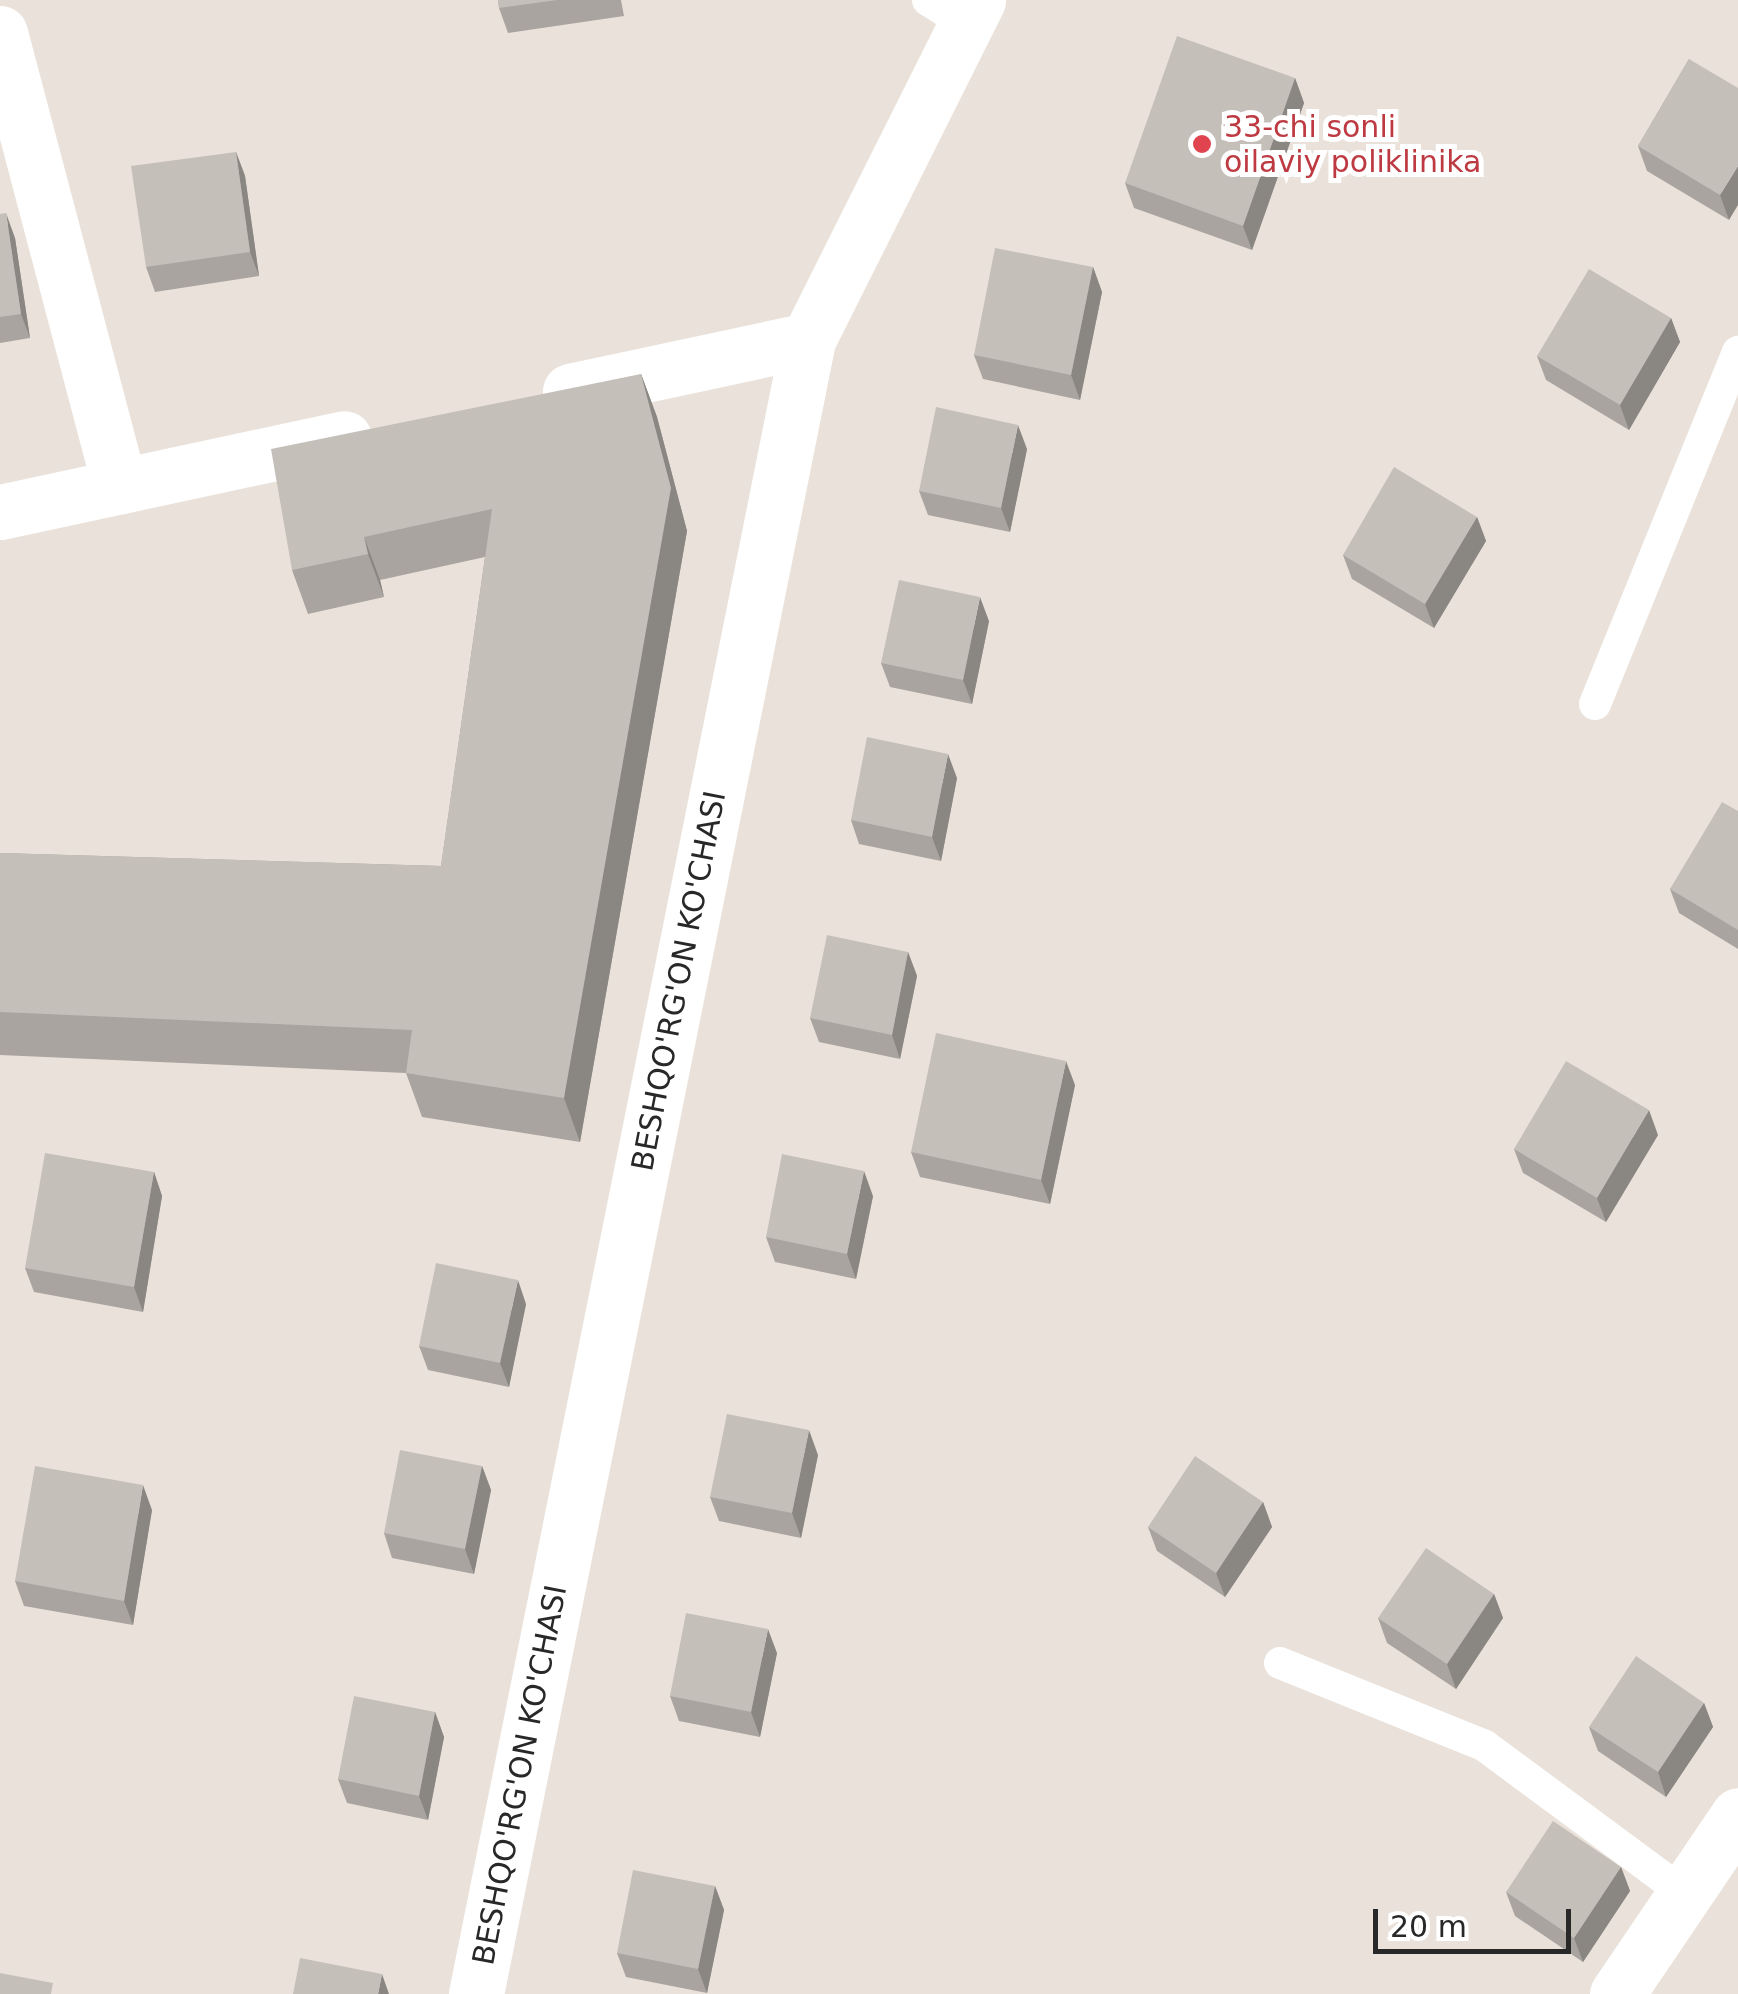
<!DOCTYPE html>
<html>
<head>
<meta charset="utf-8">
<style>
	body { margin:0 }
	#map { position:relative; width:1738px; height:1994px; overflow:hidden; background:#eae2da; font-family:"DejaVu Sans",sans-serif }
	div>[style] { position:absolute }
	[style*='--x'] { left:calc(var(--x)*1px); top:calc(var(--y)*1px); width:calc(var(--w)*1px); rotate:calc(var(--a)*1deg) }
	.service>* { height:32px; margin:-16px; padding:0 16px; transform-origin:16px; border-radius:16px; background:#fff }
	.minor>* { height:55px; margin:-27.5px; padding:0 27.5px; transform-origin:27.5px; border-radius:27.5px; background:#fff }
	.tertiary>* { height:55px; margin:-27.5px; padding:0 27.5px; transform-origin:27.5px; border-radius:27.5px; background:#fff }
	.wall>* { inset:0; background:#a9a4a0 }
	.shaded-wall>* { inset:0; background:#8a8682 }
	.building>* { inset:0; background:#c5bfba }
	.dots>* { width:28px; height:28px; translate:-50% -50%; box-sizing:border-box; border:5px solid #fff; border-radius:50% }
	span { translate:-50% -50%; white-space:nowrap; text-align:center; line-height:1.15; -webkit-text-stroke:10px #fff; paint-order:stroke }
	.health-label { font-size:30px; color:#be3a42 }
	.left { translate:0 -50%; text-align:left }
	.street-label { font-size:30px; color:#282828 }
	.scale { position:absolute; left:1373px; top:1909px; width:198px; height:45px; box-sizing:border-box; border:5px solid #282828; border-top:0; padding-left:12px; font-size:30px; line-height:35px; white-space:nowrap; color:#282828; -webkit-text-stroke:8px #fff; paint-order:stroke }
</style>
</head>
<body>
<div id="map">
	<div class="service">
		<i style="--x:928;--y:0;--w:45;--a:32.3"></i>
		<i style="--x:1595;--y:704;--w:380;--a:-67.9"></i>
		<i style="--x:1280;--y:1663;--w:221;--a:22"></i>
		<i style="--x:1485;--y:1746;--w:250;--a:36.5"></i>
	</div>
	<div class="minor">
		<i style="--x:0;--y:33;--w:469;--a:75.2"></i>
		<i style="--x:570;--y:391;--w:243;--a:-12.1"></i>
		<i style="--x:0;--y:512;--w:352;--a:-12.1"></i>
		<i style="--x:1617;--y:1994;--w:216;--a:-55.9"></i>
	</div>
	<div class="tertiary">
		<i style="--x:476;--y:1994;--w:1687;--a:-78.65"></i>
		<i style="--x:808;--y:340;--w:380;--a:-63.4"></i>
	</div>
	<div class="wall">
		<i style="clip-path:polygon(498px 0,621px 0,624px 16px,508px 33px,499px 8px)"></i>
		<i style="clip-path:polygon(1689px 59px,1729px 220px,1647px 171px,1638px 146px)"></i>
		<i style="clip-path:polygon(1295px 78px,1304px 103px,1252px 250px,1134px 208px,1125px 183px)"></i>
		<i style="clip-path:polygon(236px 152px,245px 176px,259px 276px,155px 292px,146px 267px)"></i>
		<i style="clip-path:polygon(0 214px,15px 238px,30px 338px,0 343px)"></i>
		<i style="clip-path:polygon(1093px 267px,1102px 292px,1080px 400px,983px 379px,974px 355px)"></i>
		<i style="clip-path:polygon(1671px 318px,1680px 342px,1629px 430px,1546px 380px,1537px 356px)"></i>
		<i style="clip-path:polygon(641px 374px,657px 417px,687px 531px,580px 1142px,422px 1117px,406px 1073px,0 1055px,0 853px,441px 866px,485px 557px,380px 580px,384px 597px,308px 614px,292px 570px)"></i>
		<i style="clip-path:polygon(1027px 449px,1010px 532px,928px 515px,919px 491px)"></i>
		<i style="clip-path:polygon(1477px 517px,1486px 541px,1434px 628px,1352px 579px,1343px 555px)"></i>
		<i style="clip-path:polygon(989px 621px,972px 704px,890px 687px,881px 663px)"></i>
		<i style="clip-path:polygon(957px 778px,941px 861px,859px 844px,851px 820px)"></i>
		<i style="clip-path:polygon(1738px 811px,1738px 949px,1679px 913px,1670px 889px)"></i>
		<i style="clip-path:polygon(908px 952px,917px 976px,900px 1059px,819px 1042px,810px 1018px)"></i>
		<i style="clip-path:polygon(1075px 1085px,1050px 1204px,920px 1177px,911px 1152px)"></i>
		<i style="clip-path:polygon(1658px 1135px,1606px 1222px,1523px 1173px,1514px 1149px)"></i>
		<i style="clip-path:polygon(154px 1172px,162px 1196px,143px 1312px,34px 1292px,25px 1268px)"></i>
		<i style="clip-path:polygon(873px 1196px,856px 1279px,775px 1262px,766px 1237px)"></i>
		<i style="clip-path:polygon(526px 1304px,509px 1387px,428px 1370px,419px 1346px)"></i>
		<i style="clip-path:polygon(818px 1455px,801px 1538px,719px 1521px,710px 1497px)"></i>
		<i style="clip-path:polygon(482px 1466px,491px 1490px,474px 1574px,392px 1558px,384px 1533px)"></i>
		<i style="clip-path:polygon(1263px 1502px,1272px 1527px,1225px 1597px,1157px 1551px,1148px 1527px)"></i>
		<i style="clip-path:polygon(152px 1510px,133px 1625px,24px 1606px,15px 1581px)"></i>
		<i style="clip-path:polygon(1494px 1594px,1503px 1618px,1456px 1689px,1387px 1643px,1378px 1618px)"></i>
		<i style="clip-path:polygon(777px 1653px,760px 1737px,679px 1721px,670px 1696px)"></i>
		<i style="clip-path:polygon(1704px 1703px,1713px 1727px,1666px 1797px,1598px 1751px,1589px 1727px)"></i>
		<i style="clip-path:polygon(435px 1712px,444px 1737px,428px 1820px,347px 1803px,338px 1779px)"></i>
		<i style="clip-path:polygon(1621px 1867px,1630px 1891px,1583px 1962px,1515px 1916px,1506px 1892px)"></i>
		<i style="clip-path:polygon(715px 1886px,724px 1910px,707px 1993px,626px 1977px,617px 1953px)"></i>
	</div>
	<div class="shaded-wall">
		<i style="clip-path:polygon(1295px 78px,1304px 103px,1252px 250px,1243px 226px)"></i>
		<i style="clip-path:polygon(236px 152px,245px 176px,259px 276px,250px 252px)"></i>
		<i style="clip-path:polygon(1738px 166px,1738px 205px,1729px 220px,1720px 195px)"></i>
		<i style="clip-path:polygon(6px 213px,15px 238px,30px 338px,21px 314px)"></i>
		<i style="clip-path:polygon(1093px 267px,1102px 292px,1080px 400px,1071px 375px)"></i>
		<i style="clip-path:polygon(1671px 318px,1680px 342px,1629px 430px,1620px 405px)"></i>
		<i style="clip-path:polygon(641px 374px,657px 417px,687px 531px,580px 1142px,564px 1098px)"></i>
		<i style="clip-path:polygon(1018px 425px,1027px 449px,1010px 532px,1001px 508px)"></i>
		<i style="clip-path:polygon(1477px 517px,1486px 541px,1434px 628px,1425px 604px)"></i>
		<i style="clip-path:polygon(364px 537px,380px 580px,384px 597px,368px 554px)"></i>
		<i style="clip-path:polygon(980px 597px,989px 621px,972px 704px,963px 680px)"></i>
		<i style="clip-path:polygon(948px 754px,957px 778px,941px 861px,932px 837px)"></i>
		<i style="clip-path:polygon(908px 952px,917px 976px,900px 1059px,892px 1035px)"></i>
		<i style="clip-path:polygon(1066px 1061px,1075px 1085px,1050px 1204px,1041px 1180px)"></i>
		<i style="clip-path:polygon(1649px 1110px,1658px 1135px,1606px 1222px,1597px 1198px)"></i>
		<i style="clip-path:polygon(864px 1171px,873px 1196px,856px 1279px,847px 1254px)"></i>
		<i style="clip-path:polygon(154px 1172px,162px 1196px,143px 1312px,134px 1287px)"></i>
		<i style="clip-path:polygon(518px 1280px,526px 1304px,509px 1387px,500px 1363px)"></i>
		<i style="clip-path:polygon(809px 1430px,818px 1455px,801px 1538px,792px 1513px)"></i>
		<i style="clip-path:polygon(482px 1466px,491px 1490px,474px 1574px,465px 1549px)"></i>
		<i style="clip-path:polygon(143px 1485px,152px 1510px,133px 1625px,124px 1601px)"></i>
		<i style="clip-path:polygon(1263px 1502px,1272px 1527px,1225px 1597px,1216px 1573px)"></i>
		<i style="clip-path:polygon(1494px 1594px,1503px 1618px,1456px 1689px,1447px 1664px)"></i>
		<i style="clip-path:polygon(768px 1629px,777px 1653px,760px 1737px,751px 1712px)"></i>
		<i style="clip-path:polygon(1704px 1703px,1713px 1727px,1666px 1797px,1658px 1772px)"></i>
		<i style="clip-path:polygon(435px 1712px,444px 1737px,428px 1820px,419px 1796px)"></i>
		<i style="clip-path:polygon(1621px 1867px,1630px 1891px,1583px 1962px,1574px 1938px)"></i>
		<i style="clip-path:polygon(715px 1886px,724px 1910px,707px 1993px,698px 1969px)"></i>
		<i style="clip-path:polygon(382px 1974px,389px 1994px,378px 1994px)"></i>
	</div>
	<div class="building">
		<i style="clip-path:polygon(498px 0,557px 0,499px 8px)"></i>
		<i style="clip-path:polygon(1177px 36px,1295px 78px,1243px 226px,1125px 183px)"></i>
		<i style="clip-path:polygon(1689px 59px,1738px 88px,1738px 166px,1720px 195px,1638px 146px)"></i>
		<i style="clip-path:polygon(236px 152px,250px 252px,146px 267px,131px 166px)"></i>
		<i style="clip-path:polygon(6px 213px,21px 314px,0 317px,0 214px)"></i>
		<i style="clip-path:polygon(995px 248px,1093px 267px,1071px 375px,974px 355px)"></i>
		<i style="clip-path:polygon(1589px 269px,1671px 318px,1620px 405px,1537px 356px)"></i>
		<i style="clip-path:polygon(641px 374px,671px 488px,564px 1098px,406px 1073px,412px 1030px,0 1012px,0 853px,441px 866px,492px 509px,364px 537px,368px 554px,292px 570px,271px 449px)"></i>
		<i style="clip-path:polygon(936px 407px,1018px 425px,1001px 508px,919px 491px)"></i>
		<i style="clip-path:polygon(1394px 467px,1477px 517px,1425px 604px,1343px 555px)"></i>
		<i style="clip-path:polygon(899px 580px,980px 597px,963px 680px,881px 663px)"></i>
		<i style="clip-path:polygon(867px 737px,948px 754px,932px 837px,851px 820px)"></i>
		<i style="clip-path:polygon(1722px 802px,1738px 811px,1738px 930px,1670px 889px)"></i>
		<i style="clip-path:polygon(827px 935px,908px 952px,892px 1035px,810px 1018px)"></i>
		<i style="clip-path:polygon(936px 1033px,1066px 1061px,1041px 1180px,911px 1152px)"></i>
		<i style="clip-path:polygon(1566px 1061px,1649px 1110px,1597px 1198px,1514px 1149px)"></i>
		<i style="clip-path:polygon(45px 1153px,154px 1172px,134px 1287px,25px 1268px)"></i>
		<i style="clip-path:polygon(782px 1154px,864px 1171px,847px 1254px,766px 1237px)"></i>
		<i style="clip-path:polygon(436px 1263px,518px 1280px,500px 1363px,419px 1346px)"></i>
		<i style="clip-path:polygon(727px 1414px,809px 1430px,792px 1513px,710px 1497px)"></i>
		<i style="clip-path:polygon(400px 1450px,482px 1466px,465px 1549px,384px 1533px)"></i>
		<i style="clip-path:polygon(1195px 1456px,1263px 1502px,1216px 1573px,1148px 1527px)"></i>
		<i style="clip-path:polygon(35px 1466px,143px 1485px,124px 1601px,15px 1581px)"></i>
		<i style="clip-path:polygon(1426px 1548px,1494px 1594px,1447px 1664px,1378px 1618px)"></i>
		<i style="clip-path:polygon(686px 1613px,768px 1629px,751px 1712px,670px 1696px)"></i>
		<i style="clip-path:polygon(1636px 1656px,1704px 1703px,1658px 1772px,1589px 1727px)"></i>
		<i style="clip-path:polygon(354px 1696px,435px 1712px,419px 1796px,338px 1779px)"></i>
		<i style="clip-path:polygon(1553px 1821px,1621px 1867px,1574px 1938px,1506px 1892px)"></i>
		<i style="clip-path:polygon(633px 1870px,715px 1886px,698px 1969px,617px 1953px)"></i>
		<i style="clip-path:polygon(300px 1958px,382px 1974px,378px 1994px,293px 1994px)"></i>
		<i style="clip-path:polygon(0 1973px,53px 1983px,51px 1994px,0 1994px)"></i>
	</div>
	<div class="dots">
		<i style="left:1202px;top:144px;background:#e0444e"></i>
	</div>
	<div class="health-label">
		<span class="left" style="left:1224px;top:144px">33-chi sonli<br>oilaviy poliklinika</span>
	</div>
	<div class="street-label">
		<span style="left:679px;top:981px;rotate:-79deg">BESHQO'RG'ON KO'CHASI</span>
		<span style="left:520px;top:1775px;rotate:-79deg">BESHQO'RG'ON KO'CHASI</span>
	</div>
	<div class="scale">20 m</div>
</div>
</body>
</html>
